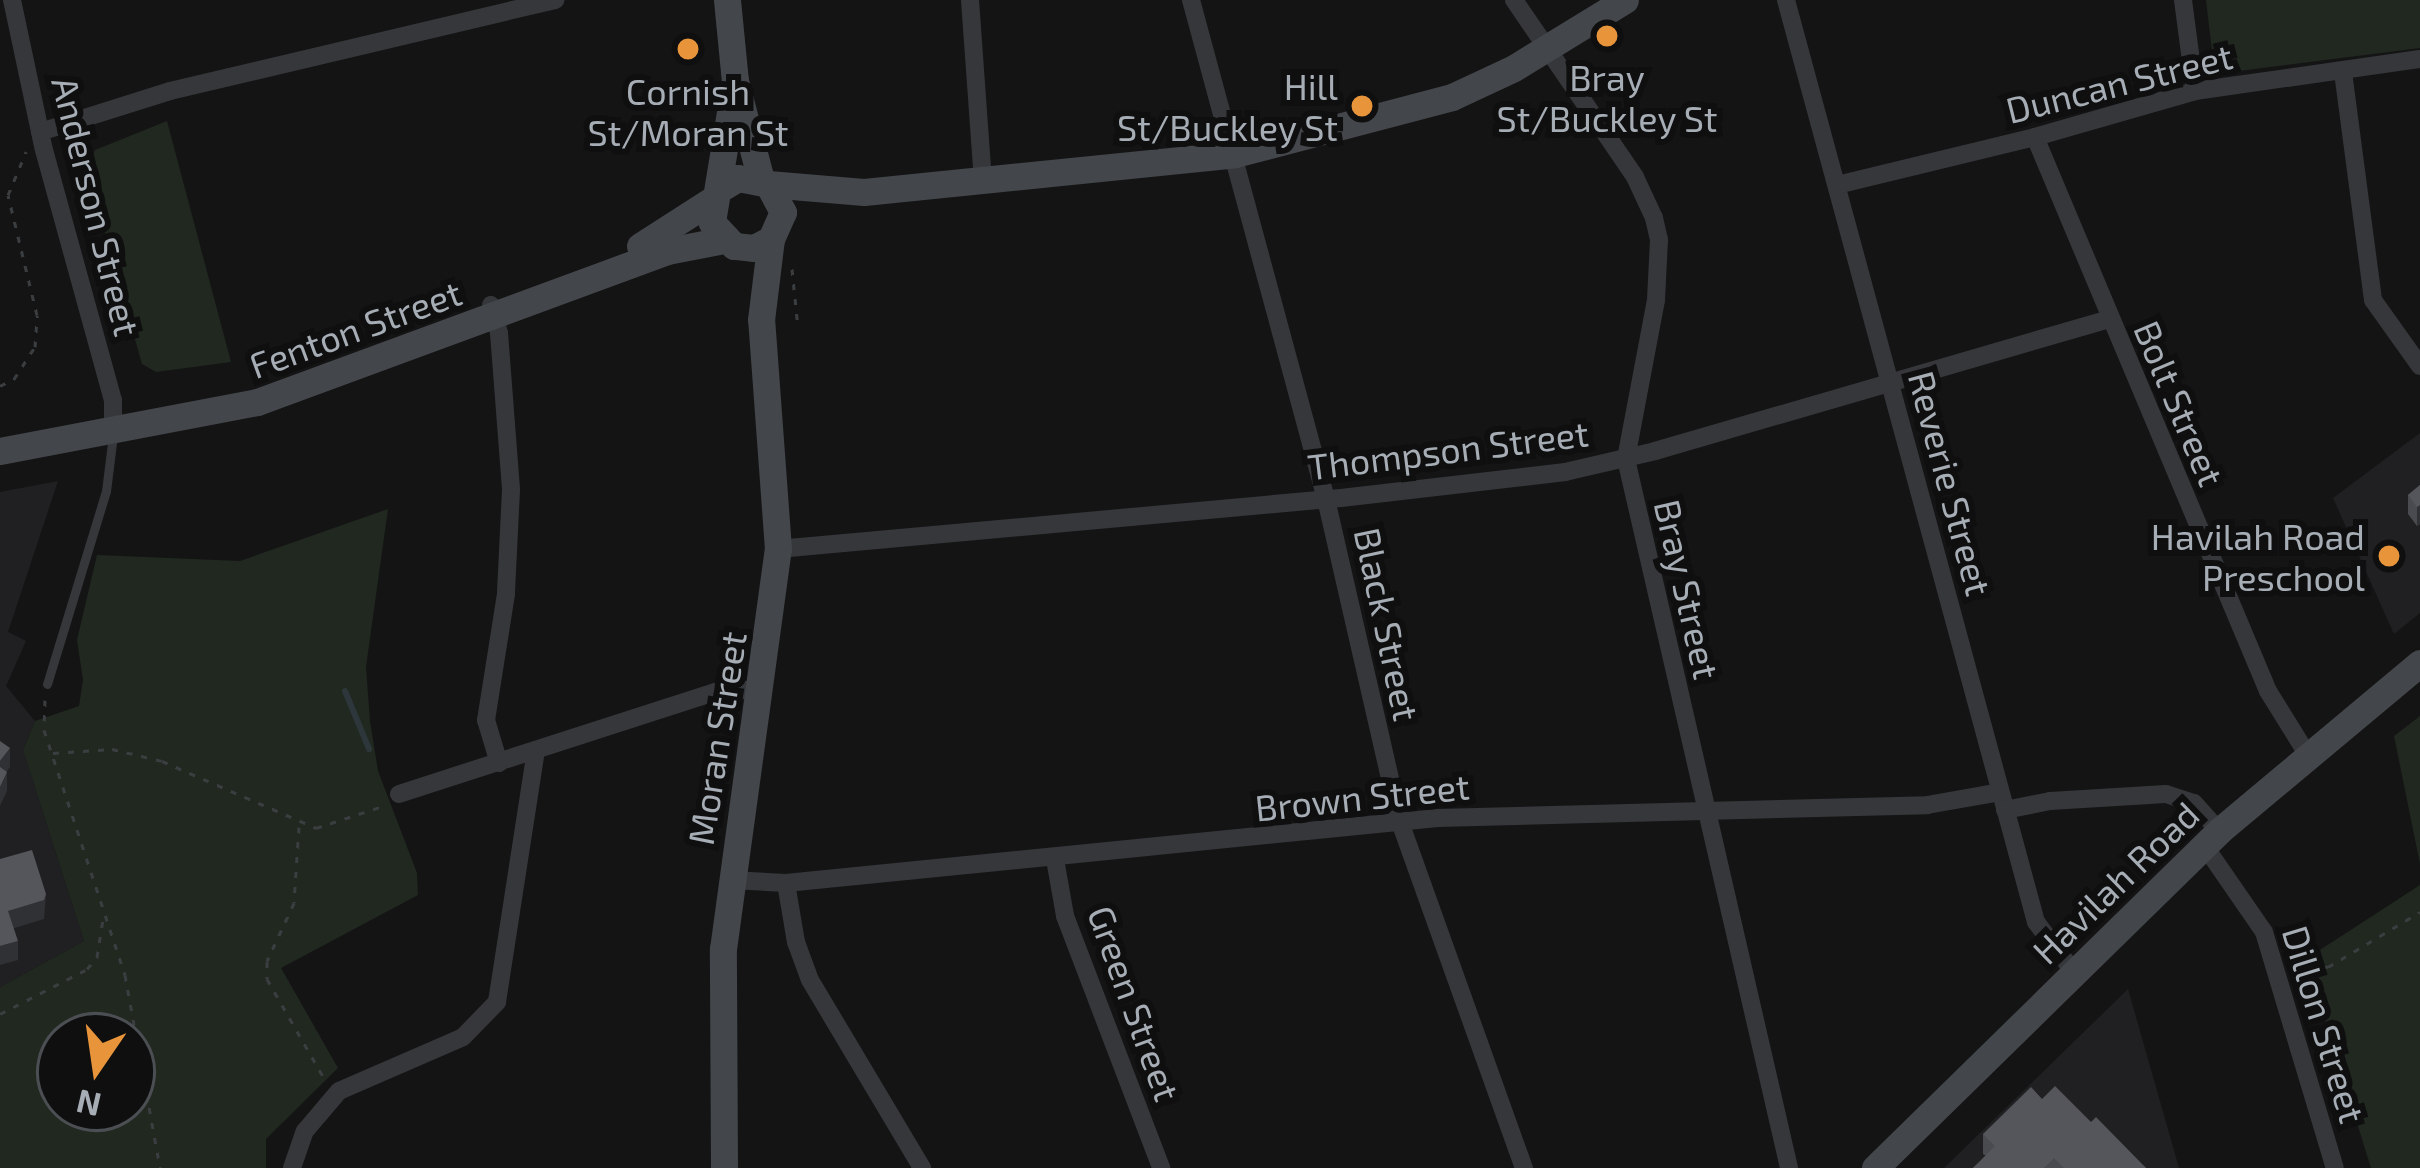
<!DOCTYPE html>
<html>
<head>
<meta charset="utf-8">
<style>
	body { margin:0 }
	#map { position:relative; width:2420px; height:1168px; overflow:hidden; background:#141415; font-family:"Exo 2",sans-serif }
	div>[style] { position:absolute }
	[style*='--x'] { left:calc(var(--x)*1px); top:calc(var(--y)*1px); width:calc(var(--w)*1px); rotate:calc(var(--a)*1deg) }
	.built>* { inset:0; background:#202022 }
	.green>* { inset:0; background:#202820 }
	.stream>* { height:6px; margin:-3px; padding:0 3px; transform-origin:3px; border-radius:3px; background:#2d363b }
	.path>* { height:3px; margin-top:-1.5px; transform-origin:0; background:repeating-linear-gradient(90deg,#3b3e41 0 6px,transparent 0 15px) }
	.lane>* { height:9px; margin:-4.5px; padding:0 4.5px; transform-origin:4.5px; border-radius:4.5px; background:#35373a }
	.street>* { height:18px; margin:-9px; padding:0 9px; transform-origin:9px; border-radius:9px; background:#35373a }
	.secondary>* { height:27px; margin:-13.5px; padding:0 13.5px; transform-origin:13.5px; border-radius:13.5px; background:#43464a }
	.wall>* { inset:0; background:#4a4b50 }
	.shaded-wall>* { inset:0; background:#303134 }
	.building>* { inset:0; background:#54565b }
	.dots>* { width:33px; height:33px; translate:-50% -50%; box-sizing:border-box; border:6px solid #0f0f10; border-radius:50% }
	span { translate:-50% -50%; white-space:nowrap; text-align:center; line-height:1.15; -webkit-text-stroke:12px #0f0f10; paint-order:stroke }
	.poi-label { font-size:36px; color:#a6adb5 }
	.right { translate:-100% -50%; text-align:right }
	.street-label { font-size:36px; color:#a6adb5 }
	.north { position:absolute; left:36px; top:1012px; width:120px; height:120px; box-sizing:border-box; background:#0f0f10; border:3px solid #4b4e52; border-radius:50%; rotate:193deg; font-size:33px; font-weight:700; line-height:48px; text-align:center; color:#a6adb5 }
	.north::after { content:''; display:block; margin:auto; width:42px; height:54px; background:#e7943a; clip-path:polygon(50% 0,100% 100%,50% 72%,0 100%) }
</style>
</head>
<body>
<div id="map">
	<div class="built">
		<i style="clip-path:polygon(2420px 433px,2420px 613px,2394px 634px,2333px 498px)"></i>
		<i style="clip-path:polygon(58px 481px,8px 632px,26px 641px,6px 686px,35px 721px,23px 750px,84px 941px,0 987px,0 492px)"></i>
		<i style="clip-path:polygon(2128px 989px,2179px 1168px,1944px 1168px)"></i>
	</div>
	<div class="green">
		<i style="clip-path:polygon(2206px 0,2420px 0,2420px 48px,2223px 73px,2214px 68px)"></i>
		<i style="clip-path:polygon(167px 121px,231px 362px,156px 372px,142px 364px,87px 169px,95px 150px)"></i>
		<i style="clip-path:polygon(evenodd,388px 509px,366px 667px,370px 721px,378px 771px,417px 873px,418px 895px,281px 968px,338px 1068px,266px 1139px,266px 1168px,0 1168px,0 987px,84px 941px,23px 750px,35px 721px,79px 706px,83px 680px,77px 640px,97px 555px,240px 561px,388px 509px,60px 1036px,132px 1036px,132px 1108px,60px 1108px,60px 1036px)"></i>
		<i style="clip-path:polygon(2420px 716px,2420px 864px,2394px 736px)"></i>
		<i style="clip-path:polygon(2420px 885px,2420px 1168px,2371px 1168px,2306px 959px)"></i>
	</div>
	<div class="stream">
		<i style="--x:345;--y:691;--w:63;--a:67.5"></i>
	</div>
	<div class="path">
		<i style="--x:792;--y:269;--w:59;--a:84.2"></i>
		<i style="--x:0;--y:386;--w:16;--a:-27"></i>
		<i style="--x:14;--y:379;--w:38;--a:-57"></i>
		<i style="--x:35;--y:347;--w:32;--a:-86"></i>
		<i style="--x:37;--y:315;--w:123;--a:-103.6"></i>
		<i style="--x:8;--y:195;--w:47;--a:-67.3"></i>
		<i style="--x:45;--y:700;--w:30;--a:92"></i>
		<i style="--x:44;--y:730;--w:258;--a:71.7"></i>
		<i style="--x:125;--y:975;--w:196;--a:79.7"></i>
		<i style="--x:53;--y:753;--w:59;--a:-3.9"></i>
		<i style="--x:112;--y:749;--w:51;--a:13.5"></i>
		<i style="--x:162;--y:761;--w:168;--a:23.5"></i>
		<i style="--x:316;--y:828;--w:71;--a:-18.2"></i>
		<i style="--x:299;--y:827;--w:76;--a:93.8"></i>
		<i style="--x:294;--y:903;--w:64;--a:115"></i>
		<i style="--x:267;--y:961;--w:18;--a:90"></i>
		<i style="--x:267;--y:979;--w:114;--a:60.1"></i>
		<i style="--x:2294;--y:968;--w:34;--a:-2"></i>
		<i style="--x:2328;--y:967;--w:107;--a:-30.9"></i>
		<i style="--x:0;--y:1014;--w:98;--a:-27.3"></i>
		<i style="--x:87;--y:969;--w:16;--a:-50"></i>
		<i style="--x:97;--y:957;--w:37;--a:-81"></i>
	</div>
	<div class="lane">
		<i style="--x:47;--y:684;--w:202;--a:-73"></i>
		<i style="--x:106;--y:491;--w:56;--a:-82.9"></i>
	</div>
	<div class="street">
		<i style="--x:12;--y:0;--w:153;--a:78"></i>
		<i style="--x:44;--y:150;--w:259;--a:74.6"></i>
		<i style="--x:113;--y:400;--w:30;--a:90"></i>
		<i style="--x:970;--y:0;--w:183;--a:85.9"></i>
		<i style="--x:1191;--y:0;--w:517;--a:74.86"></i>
		<i style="--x:1326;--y:499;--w:331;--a:77.1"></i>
		<i style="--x:1400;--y:822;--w:368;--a:70.3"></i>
		<i style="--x:1514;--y:0;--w:214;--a:55.6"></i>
		<i style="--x:1635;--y:177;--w:45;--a:65.1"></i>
		<i style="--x:1654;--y:218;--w:23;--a:77"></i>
		<i style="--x:1659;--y:240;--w:60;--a:92.9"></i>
		<i style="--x:1656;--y:300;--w:162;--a:100.7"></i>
		<i style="--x:1626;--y:459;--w:727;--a:77.05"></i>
		<i style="--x:1786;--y:0;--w:955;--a:74.83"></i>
		<i style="--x:2036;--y:922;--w:61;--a:52.9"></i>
		<i style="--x:2183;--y:0;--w:92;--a:82.5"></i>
		<i style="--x:2343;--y:72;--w:230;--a:82.5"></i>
		<i style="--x:2373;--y:300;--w:81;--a:54.5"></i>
		<i style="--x:40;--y:132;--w:136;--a:-17.5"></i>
		<i style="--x:170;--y:91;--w:396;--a:-13.3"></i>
		<i style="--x:2035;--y:137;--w:601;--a:67.19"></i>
		<i style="--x:2268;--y:691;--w:74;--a:58.2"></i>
		<i style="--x:1837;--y:185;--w:204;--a:-13.6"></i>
		<i style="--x:2035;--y:137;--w:166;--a:-16"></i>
		<i style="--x:2195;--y:91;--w:227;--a:-8.1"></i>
		<i style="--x:491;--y:305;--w:29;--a:74"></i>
		<i style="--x:499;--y:333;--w:157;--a:85.6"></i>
		<i style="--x:511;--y:490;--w:104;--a:92.8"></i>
		<i style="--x:506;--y:594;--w:128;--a:99"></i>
		<i style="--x:486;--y:720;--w:45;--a:73.2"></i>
		<i style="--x:778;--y:549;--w:565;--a:-5.18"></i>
		<i style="--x:1341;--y:498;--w:226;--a:-6.6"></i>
		<i style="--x:1565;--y:472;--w:92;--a:-13.1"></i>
		<i style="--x:1655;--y:451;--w:472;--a:-16.2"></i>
		<i style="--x:399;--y:794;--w:332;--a:-17.9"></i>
		<i style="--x:715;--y:692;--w:45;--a:-3.8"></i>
		<i style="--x:2005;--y:810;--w:46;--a:-11.3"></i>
		<i style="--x:2050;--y:801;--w:116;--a:-3.5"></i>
		<i style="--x:2166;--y:794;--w:29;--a:18"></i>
		<i style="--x:2194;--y:803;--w:38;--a:48"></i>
		<i style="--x:2204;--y:845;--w:106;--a:55.4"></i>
		<i style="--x:2264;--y:932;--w:246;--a:73.3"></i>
		<i style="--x:1055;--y:859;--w:58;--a:80"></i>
		<i style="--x:1065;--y:916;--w:270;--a:69.1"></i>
		<i style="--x:731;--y:880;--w:55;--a:3.1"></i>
		<i style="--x:786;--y:883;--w:655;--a:-5.69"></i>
		<i style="--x:1438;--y:818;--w:489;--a:-1.5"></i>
		<i style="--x:1927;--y:805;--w:74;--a:-10.1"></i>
		<i style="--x:786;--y:883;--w:60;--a:80.4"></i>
		<i style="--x:796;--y:942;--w:40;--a:69.8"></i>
		<i style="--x:810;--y:980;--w:219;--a:59.2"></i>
		<i style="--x:292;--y:1168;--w:39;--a:-71"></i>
		<i style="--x:305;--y:1131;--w:52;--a:-49.6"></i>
		<i style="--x:339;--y:1091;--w:135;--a:-23.5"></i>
		<i style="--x:463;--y:1037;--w:49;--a:-45.8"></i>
		<i style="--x:497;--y:1002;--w:255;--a:-81.2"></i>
	</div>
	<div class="secondary">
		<i style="--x:727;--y:0;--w:81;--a:84.4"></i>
		<i style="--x:735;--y:81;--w:102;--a:75.3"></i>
		<i style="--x:768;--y:184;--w:96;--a:4.8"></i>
		<i style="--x:864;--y:192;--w:373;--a:-5.8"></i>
		<i style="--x:1235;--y:154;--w:224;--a:-14.7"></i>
		<i style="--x:1452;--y:97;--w:68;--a:-25.1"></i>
		<i style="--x:1514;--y:68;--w:130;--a:-31.5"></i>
		<i style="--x:718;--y:190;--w:23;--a:-31"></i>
		<i style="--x:738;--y:178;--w:31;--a:11"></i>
		<i style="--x:768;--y:184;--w:32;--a:62"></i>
		<i style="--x:783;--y:212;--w:30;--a:114"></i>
		<i style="--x:771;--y:239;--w:19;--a:152"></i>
		<i style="--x:754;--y:248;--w:20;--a:-174"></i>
		<i style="--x:734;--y:246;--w:33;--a:-133"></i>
		<i style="--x:712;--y:222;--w:143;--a:-80.7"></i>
		<i style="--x:640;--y:246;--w:85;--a:-32.6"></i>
		<i style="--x:0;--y:451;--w:262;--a:-10.8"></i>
		<i style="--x:257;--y:402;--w:437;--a:-20.2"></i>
		<i style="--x:667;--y:251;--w:58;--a:-10.9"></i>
		<i style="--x:724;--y:1168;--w:219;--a:-90.3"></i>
		<i style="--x:723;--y:949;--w:404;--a:-82.2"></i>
		<i style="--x:778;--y:549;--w:230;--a:-94.2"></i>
		<i style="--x:761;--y:320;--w:82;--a:-83"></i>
		<i style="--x:1875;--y:1168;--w:482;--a:-44.4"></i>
		<i style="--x:2219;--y:831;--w:262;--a:-39.9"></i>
	</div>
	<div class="wall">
		<i style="clip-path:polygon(2420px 485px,2420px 524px,2417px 526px,2408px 514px,2408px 495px)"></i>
		<i style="clip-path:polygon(2042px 1099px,2091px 1122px,2146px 1168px,1973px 1168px,1986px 1156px,1983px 1154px,1983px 1134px)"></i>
	</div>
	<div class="shaded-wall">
		<i style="clip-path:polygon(2420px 505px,2420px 524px,2417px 526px,2417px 507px)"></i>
		<i style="clip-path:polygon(10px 748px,10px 767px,0 781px,0 761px)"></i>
		<i style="clip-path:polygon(7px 772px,7px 791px,0 806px,0 787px)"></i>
		<i style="clip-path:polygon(46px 894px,44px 919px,8px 930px,8px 911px)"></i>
		<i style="clip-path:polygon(18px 941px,18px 960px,0 965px,0 946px)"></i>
	</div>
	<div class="building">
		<i style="clip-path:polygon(2420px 485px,2420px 505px,2417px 507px,2408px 495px)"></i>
		<i style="clip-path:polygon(0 741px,10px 748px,0 761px)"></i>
		<i style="clip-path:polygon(0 767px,7px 772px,0 787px)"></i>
		<i style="clip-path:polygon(32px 850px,46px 894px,44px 900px,8px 911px,18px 941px,0 946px,0 859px)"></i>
		<i style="clip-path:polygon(2055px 1086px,2091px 1122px,2096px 1117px,2146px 1168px,2064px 1168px,2054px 1158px,2044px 1168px,1973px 1168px,1995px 1146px,1983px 1134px,2031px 1087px,2042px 1099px)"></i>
	</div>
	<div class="dots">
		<i style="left:1607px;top:36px;background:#e7943a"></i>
		<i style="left:688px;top:49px;background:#e7943a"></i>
		<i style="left:1362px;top:106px;background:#e7943a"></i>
		<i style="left:2389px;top:556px;background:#e7943a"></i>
	</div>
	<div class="poi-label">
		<span style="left:1607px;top:97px">Bray<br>St/Buckley St</span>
		<span class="right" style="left:1338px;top:106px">Hill<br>St/Buckley St</span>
		<span style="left:688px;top:111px">Cornish<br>St/Moran St</span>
		<span class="right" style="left:2365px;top:556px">Havilah Road<br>Preschool</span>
	</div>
	<div class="street-label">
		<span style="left:2119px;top:82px;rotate:-14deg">Duncan Street</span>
		<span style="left:97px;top:206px;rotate:76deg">Anderson Street</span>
		<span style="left:355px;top:328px;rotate:-20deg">Fenton Street</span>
		<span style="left:2180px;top:403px;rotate:67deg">Bolt Street</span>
		<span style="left:1448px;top:449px;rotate:-7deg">Thompson Street</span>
		<span style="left:1951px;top:483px;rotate:75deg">Reverie Street</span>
		<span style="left:1688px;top:589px;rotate:77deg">Bray Street</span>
		<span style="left:1388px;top:624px;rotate:78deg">Black Street</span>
		<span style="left:716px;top:738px;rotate:-81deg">Moran Street</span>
		<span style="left:1362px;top:796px;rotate:-6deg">Brown Street</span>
		<span style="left:2115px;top:882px;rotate:-44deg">Havilah Road</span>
		<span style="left:1135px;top:1003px;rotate:70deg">Green Street</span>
		<span style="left:2325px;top:1024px;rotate:73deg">Dillon Street</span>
	</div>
	<div class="north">N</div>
</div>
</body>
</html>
